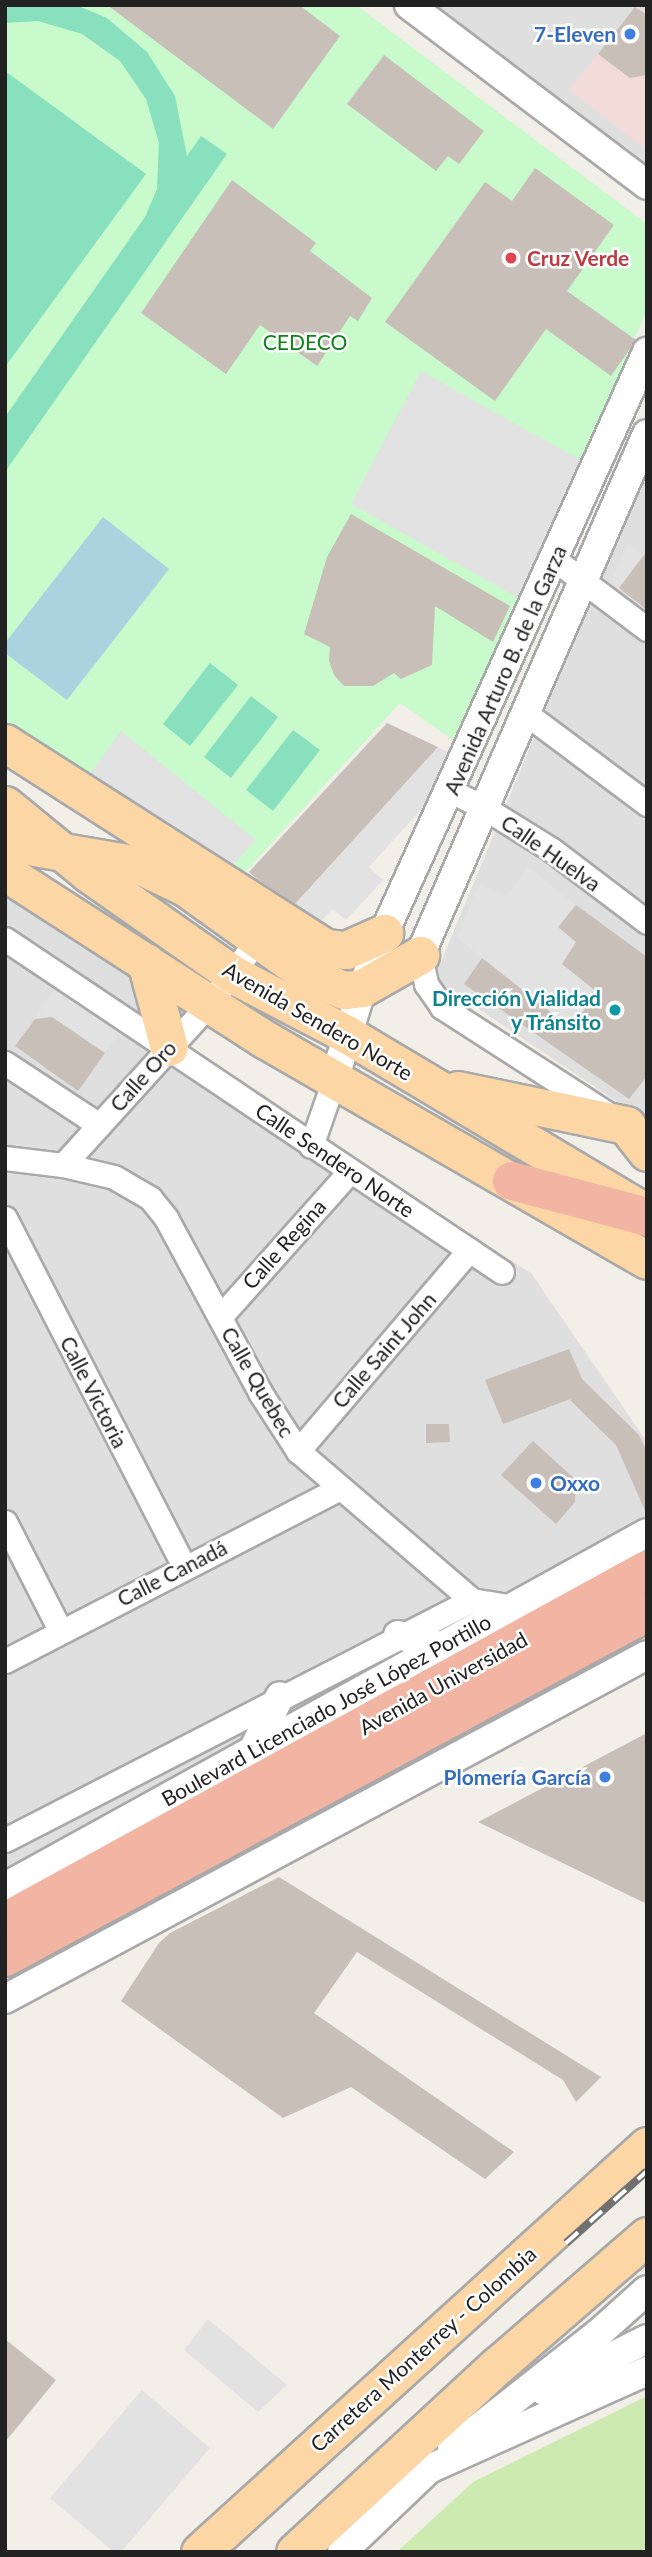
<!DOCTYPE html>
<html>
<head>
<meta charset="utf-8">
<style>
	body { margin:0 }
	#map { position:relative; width:652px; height:2557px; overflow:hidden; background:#f2efe9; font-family:Lato,sans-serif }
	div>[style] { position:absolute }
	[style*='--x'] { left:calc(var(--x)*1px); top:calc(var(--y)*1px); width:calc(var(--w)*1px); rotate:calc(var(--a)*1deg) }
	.residential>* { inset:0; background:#e0dfdf }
	.commercial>* { inset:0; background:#f2dad9 }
	.grass>* { inset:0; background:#cdebb0 }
	.park>* { inset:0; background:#c8facc }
	.pitch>* { inset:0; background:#88e0be }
	.parking>* { inset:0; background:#e2e2e2 }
	.water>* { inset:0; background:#aad3df }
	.building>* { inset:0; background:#c7bfb8 }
	.roads { filter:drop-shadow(2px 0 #a9a9a9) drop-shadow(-2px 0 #a9a9a9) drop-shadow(0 2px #a9a9a9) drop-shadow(0 -2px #a9a9a9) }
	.minor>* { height:23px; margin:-11.5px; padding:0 11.5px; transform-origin:11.5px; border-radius:11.5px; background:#fff }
	.tertiary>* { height:28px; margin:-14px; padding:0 14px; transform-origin:14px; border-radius:14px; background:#fff }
	.primary>* { height:37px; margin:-18.5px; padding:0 18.5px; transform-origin:18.5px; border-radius:18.5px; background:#fcd6a4 }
	.trunk>* { height:38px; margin:-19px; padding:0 19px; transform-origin:19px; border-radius:19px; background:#f2b4a3 }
	.rail>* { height:8px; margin-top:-4px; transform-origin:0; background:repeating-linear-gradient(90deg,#fff 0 16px,#707070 0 32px); box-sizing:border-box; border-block:2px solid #707070 }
	.dots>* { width:19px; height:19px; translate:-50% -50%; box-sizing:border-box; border:4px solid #fff; border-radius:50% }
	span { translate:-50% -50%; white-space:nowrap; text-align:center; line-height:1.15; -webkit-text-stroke:5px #fff; paint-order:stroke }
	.shop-label { font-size:21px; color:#366cbe; font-weight:700 }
	.right { translate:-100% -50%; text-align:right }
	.left { translate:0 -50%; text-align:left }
	.health-label { font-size:21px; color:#be3a42; font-weight:700 }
	.park-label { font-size:21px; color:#0c8416 }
	.street-label { font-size:21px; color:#222 }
	.culture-label { font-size:21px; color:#0d838f; font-weight:700 }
	.frame { position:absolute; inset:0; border:7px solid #222; pointer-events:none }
</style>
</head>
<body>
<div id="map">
	<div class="residential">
		<i style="clip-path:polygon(404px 5px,647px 5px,647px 186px)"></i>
		<i style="clip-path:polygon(647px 464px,647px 1122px,434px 979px)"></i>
		<i style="clip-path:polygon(5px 887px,155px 984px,169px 1047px,531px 1273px,647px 1442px,647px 1533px,5px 1886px)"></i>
	</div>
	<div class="commercial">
		<i style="clip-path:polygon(635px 7px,647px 16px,647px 150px,569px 90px)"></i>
	</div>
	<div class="grass">
		<i style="clip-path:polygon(647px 2396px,647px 2552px,397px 2552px,473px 2482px)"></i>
	</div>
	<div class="park">
		<i style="clip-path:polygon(5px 5px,356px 5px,647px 224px,647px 310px,459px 744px,400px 703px,239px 879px,5px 729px)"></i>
	</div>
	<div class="pitch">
		<i style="clip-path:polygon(5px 5px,76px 5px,107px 18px,147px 52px,175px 96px,187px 156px,201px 136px,227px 154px,5px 472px,5px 417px,145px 217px,157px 189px,159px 143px,146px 99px,120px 61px,82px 34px,38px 21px,5px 23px)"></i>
		<i style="clip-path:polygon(5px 71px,146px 174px,5px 367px)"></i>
		<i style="clip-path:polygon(210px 663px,238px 685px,190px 746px,163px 724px)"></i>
		<i style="clip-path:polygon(251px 696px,278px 717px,231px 778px,204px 757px)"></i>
		<i style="clip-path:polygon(293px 730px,320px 750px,273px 811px,246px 790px)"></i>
	</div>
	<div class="parking">
		<i style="clip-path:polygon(421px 371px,582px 461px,522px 600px,351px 504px)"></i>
		<i style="clip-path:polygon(628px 543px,643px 556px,619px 588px,647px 610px,647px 620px,608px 589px)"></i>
		<i style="clip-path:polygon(121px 731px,256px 840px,227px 871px,85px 781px)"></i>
		<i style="clip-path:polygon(438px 747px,449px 753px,426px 804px,369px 867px,383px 880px,346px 920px,332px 909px,318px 925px,291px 909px)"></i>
		<i style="clip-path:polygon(528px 867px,576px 905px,559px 927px,576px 942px,562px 964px,597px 992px,571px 1028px,457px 938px,479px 884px,507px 896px)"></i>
		<i style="clip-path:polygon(55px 988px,120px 1032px,105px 1053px,52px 1017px,35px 1019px)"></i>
		<i style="clip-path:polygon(208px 2319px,287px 2385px,258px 2412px,184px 2350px)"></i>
		<i style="clip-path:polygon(142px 2390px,210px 2448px,121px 2552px,114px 2552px,50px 2498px)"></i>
	</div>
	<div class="water">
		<i style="clip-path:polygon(103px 517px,169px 569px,67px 700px,5px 653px,5px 643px)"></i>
	</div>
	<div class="building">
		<i style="clip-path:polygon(107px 5px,299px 5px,340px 36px,273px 129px)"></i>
		<i style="clip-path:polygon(635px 7px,647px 15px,647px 75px,630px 78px,598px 54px)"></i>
		<i style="clip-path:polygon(384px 55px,484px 131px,459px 164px,448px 156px,436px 171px,347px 104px)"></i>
		<i style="clip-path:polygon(535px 168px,614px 225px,567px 291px,636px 340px,611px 376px,546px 329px,495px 401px,385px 322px,485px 182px,512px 201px)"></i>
		<i style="clip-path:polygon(232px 180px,316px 243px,310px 251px,372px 298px,358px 321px,350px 316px,317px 366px,260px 325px,226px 374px,141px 313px)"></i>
		<i style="clip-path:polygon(351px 514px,510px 606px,493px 642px,435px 606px,432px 665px,401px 679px,394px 673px,373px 686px,344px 686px,334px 675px,329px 661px,330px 647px,304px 634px,327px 557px)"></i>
		<i style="clip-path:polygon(647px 551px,647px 610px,619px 588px)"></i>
		<i style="clip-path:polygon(387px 723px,438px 747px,295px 904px,257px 879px,249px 872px)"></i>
		<i style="clip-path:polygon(576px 905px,647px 957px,647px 1076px,629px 1099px,464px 984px,482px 958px,571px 1028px,597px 992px,562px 964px,576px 942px,558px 927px)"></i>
		<i style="clip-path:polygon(52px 1017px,105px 1053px,78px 1091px,15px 1046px,35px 1019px)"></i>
		<i style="clip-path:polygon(569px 1349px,582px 1379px,639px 1435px,647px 1452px,647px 1515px,616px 1445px,570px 1400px,573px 1398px,503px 1424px,485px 1380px)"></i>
		<i style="clip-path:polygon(426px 1424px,449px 1424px,450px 1442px,426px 1443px)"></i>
		<i style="clip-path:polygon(533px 1441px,576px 1480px,575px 1502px,556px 1524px,501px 1475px)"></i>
		<i style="clip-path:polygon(647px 1733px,647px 1904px,478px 1822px)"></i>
		<i style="clip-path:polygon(279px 1877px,601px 2077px,576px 2102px,563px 2080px,357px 1952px,314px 2013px,514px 2152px,485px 2179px,351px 2087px,283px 2118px,121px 2001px,159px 1943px,170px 1933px)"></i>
		<i style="clip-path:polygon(5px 2339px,56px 2380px,5px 2442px)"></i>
	</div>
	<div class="roads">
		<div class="minor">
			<i style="--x:554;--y:559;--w:116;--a:37"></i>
			<i style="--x:524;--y:712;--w:154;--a:36.8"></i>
			<i style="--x:451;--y:791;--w:36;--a:27"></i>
			<i style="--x:483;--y:807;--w:81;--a:31.9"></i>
			<i style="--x:552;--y:850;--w:119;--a:37.2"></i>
			<i style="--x:5;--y:939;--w:598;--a:33.82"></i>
			<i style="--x:420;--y:955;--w:30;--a:78"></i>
			<i style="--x:426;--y:984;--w:28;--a:55"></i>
			<i style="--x:442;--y:1007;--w:194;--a:32.8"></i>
			<i style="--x:5;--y:1063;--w:113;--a:33.4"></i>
			<i style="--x:311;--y:1146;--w:73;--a:-70.8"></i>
			<i style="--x:5;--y:1158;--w:58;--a:6.9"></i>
			<i style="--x:63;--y:1165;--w:52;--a:13.2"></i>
			<i style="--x:114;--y:1177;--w:42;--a:30.3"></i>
			<i style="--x:150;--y:1198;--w:26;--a:51"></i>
			<i style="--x:166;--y:1218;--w:200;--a:61.6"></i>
			<i style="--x:261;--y:1394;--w:68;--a:57"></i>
			<i style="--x:298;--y:1451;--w:229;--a:40.6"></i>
			<i style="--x:63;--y:1165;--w:217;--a:-47.8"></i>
			<i style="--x:209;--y:1004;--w:81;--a:-53"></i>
			<i style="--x:5;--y:1218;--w:391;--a:62.8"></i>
			<i style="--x:220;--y:1317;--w:194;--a:-48.3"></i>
			<i style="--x:298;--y:1451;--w:264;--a:-49.6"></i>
			<i style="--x:5;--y:1522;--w:121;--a:63"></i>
			<i style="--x:5;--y:1661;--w:377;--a:-27.3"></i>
			<i style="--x:5;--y:1840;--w:525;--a:-27.2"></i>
			<i style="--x:472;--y:1600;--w:42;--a:9.7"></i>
		</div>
		<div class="tertiary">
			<i style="--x:409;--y:5;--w:298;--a:37.1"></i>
			<i style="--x:420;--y:955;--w:568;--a:-66.46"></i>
			<i style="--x:335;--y:1077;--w:93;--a:-73.1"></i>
			<i style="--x:362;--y:988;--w:59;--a:-68.2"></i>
			<i style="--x:384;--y:933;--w:638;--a:-65.65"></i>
			<i style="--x:398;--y:1635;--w:48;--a:14.6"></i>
			<i style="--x:253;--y:1750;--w:60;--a:-63.4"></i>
			<i style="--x:5;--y:1887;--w:733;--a:-28.87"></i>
			<i style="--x:5;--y:1999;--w:728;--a:-28.18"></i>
			<i style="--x:544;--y:2391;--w:115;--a:-26.8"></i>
			<i style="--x:452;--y:2449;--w:187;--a:-38.3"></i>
			<i style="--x:599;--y:2333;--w:64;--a:-41.9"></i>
			<i style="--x:342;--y:2552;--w:120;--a:-43.7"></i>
			<i style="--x:429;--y:2469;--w:239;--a:-24.2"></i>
		</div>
		<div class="primary">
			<i style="--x:5;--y:743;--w:381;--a:32.6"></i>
			<i style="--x:326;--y:948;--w:20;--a:6"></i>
			<i style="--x:346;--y:950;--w:42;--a:-24.1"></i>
			<i style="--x:5;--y:805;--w:107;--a:39.3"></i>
			<i style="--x:88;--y:873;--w:176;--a:35"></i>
			<i style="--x:232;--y:974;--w:131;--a:27.7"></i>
			<i style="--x:348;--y:1035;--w:338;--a:30.8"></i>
			<i style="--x:5;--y:842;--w:136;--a:9.7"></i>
			<i style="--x:139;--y:865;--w:51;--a:25.6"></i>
			<i style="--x:185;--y:887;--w:151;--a:35.6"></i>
			<i style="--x:308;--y:975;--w:39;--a:23"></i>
			<i style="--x:344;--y:990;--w:18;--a:-6"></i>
			<i style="--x:362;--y:988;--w:67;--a:-29.6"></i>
			<i style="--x:5;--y:872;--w:310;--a:32.8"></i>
			<i style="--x:266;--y:1040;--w:440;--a:30"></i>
			<i style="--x:146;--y:962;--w:88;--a:74.9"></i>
			<i style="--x:458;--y:1090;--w:172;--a:11.8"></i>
			<i style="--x:626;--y:1125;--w:34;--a:52"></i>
			<i style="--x:200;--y:2552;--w:604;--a:-42.25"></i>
			<i style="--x:295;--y:2552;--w:276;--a:-42.7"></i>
			<i style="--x:498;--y:2365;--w:197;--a:-40.9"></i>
		</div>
		<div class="trunk">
			<i style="--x:512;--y:1181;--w:140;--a:14.9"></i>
			<i style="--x:5;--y:1922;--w:732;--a:-28.74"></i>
			<i style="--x:5;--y:1957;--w:729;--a:-28.25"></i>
		</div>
	</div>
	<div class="rail">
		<i style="--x:566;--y:2243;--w:108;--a:-41.6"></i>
	</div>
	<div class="dots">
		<i style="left:630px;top:34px;background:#3f7fe0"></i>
		<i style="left:511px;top:258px;background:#e0444e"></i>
		<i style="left:615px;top:1010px;background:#0f9aa8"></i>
		<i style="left:536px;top:1483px;background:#3f7fe0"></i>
		<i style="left:605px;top:1777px;background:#3f7fe0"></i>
	</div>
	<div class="shop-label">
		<span class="right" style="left:616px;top:34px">7-Eleven</span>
		<span class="left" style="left:550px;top:1483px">Oxxo</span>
		<span class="right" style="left:591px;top:1777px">Plomería García</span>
	</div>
	<div class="health-label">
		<span class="left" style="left:527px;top:258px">Cruz Verde</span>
	</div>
	<div class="park-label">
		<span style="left:305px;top:342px">CEDECO</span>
	</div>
	<div class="street-label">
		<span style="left:505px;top:670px;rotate:-66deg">Avenida Arturo B. de la Garza</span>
		<span style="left:551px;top:853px;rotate:35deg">Calle Huelva</span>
		<span style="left:318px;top:1021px;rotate:30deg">Avenida Sendero Norte</span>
		<span style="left:143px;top:1076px;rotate:-48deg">Calle Oro</span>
		<span style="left:335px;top:1160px;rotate:34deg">Calle Sendero Norte</span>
		<span style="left:284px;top:1244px;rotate:-48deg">Calle Regina</span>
		<span style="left:384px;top:1350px;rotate:-49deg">Calle Saint John</span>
		<span style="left:258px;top:1382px;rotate:60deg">Calle Quebec</span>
		<span style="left:94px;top:1392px;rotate:63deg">Calle Victoria</span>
		<span style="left:172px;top:1573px;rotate:-27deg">Calle Canadá</span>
		<span style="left:443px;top:1683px;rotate:-29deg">Avenida Universidad</span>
		<span style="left:326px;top:1710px;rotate:-29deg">Boulevard Licenciado José López Portillo</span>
		<span style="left:423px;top:2349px;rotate:-42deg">Carretera Monterrey - Colombia</span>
	</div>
	<div class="culture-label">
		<span class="right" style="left:601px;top:1010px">Dirección Vialidad<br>y Tránsito</span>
	</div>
	<div class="frame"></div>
</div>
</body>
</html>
